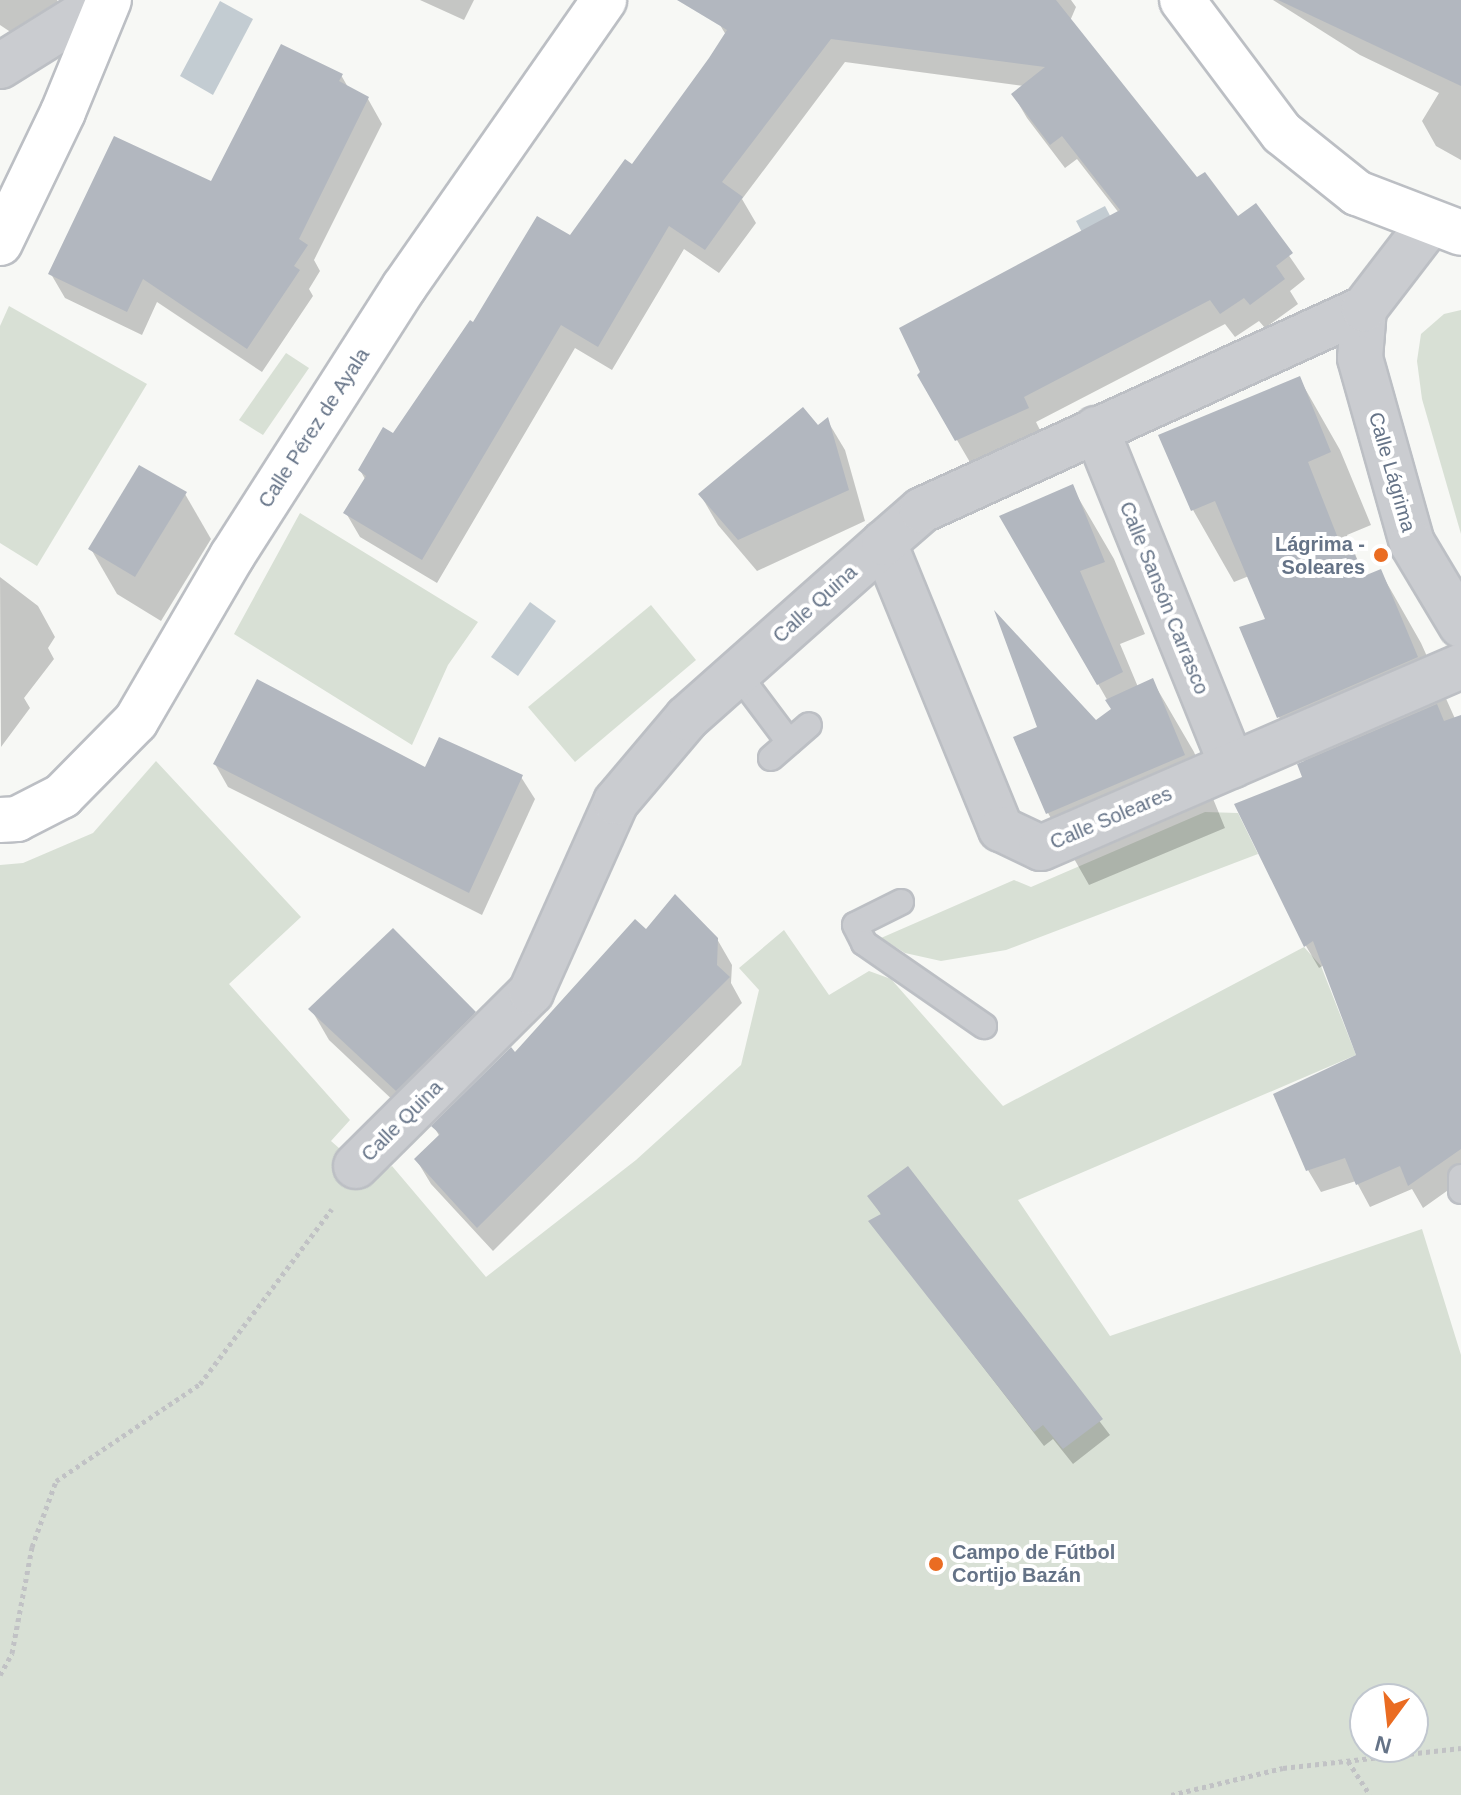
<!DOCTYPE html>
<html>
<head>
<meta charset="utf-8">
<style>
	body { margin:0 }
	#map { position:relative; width:1461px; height:1795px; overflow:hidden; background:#f7f8f5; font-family:Arial,sans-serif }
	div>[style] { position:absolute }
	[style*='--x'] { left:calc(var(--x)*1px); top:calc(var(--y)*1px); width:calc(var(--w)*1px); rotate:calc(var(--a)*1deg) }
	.green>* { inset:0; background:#d8e0d5 }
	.water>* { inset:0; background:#c3ccd2 }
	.shadow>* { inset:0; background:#0003 }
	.building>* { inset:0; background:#b2b7bf }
	.path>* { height:5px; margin-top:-2.5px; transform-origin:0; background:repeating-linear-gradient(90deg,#c1c2c5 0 4px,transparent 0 8px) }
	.roads { filter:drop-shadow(2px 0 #bcbfc4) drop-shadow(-2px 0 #bcbfc4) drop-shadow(0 2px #bcbfc4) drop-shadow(0 -2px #bcbfc4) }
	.lane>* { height:24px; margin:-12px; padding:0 12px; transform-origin:12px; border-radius:12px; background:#caccd0 }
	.street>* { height:44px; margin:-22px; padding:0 22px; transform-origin:22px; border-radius:22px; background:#caccd0 }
	.secondary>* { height:44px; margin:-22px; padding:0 22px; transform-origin:22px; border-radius:22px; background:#fff }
	.dots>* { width:22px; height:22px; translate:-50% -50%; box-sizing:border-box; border:4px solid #fff; border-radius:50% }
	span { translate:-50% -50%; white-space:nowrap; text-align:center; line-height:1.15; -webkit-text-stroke:8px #fff; paint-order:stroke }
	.street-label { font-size:20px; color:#657387 }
	.poi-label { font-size:20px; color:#657387; font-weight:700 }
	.right { translate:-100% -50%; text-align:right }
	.left { translate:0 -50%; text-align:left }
	.north { position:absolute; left:1349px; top:1683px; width:80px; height:80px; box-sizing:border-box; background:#fff; border:2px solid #c1c7cf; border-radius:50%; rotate:195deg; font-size:22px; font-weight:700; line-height:32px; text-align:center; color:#657387 }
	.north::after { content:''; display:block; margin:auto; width:28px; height:36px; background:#ea6c22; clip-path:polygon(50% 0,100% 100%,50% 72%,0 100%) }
</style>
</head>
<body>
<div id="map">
	<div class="green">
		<i style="clip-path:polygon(9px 306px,147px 384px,37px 566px,0 543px,0 326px)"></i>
		<i style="clip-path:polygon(1461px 310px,1461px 534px,1422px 399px,1417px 361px,1421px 334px,1444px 314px)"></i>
		<i style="clip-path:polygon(286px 353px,309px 368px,263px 435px,239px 420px)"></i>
		<i style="clip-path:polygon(300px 513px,478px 622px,448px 665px,412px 745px,234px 634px)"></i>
		<i style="clip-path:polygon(651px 605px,696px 660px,575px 762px,528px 707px)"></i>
		<i style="clip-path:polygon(evenodd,156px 761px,301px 917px,229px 984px,350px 1120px,331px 1141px,373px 1178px,392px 1166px,486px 1277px,636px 1160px,741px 1065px,759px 990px,739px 968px,784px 930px,829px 995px,869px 971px,891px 979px,1003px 1106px,1304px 947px,1321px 966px,1356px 1055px,1018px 1200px,1110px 1336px,1422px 1229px,1461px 1355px,1461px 1795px,0 1795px,0 865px,23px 863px,93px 833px,156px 761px,1365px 1699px,1413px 1699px,1413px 1747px,1365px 1747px,1365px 1699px)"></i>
		<i style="clip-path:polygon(1205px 812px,1238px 813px,1258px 854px,1006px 950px,941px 961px,905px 953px,881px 938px,1014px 880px,1031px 887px)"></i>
	</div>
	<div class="water">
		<i style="clip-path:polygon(220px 1px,253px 19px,213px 95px,180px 76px)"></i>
		<i style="clip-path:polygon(1105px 206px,1137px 268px,1109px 283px,1076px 221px)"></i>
		<i style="clip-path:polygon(530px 602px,556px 621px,518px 676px,491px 657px)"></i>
	</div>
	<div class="shadow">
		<i style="clip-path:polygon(0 0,57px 0,62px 9px,30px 45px,0 25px)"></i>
		<i style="clip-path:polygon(420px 0,474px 0,464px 20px)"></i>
		<i style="clip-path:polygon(739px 0,1071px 0,1076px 7px,1070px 21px,1197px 180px,1238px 219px,1255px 206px,1305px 279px,1290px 291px,1298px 304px,1265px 328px,1259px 321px,1235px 337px,1225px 324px,1036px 422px,1041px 432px,971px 464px,919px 375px,1119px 213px,1077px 159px,1065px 168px,1027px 118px,1013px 94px,1024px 86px,845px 62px,742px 199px,756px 223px,719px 273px,684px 249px,612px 370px,575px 348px,437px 583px,360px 537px,346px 513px,365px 479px,360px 470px,393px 436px,474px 325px,571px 238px,633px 166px,726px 35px,720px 25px)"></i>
		<i style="clip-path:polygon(1273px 0,1461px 0,1461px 160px,1436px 146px,1422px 121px,1439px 93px,1360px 55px)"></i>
		<i style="clip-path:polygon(341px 75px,349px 89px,368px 99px,382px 124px,314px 260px,320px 271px,309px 289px,313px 296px,262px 372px,157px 302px,142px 335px,65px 298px,51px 274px,212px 184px)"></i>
		<i style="clip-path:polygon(1299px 378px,1340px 450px,1371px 525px,1347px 535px,1361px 568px,1366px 577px,1380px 571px,1421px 643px,1461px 732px,1461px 1181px,1423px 1208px,1412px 1189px,1370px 1207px,1356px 1181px,1321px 1192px,1308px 1170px,1358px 1056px,1324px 965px,1319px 968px,1306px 946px,1237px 805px,1305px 778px,1305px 763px,1279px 717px,1242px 628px,1268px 621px,1249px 576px,1234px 582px,1193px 510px)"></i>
		<i style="clip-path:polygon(827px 420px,845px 450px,865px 521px,757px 571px,718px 525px,700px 494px)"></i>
		<i style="clip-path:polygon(1072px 487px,1114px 559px,1145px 634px,1120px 644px,1138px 687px,1152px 680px,1194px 752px,1225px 828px,1089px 885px,1048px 813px,1096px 722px,1113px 710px,1002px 517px)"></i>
		<i style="clip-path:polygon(185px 494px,211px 539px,161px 621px,117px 594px,91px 549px)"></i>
		<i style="clip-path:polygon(0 577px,38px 606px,55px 637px,48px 648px,54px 659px,24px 698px,30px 708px,1px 747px)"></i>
		<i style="clip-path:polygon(215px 764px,521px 777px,535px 799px,482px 915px,228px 787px)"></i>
		<i style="clip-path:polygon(646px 932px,717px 939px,732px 965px,731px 983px,742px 1003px,493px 1251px,431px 1184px,416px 1159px,440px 1137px,434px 1127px)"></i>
		<i style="clip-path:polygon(311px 1009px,474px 1013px,492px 1044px,415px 1121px,329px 1040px)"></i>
		<i style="clip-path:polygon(907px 1169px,1110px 1435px,1073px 1464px,1053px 1439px,1044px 1446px,871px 1222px,882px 1216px,870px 1196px)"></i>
	</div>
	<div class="building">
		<i style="clip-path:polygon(677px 0,1056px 0,1197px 177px,1205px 172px,1238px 216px,1256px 203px,1293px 253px,1276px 266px,1285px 279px,1250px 305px,1244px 298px,1220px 314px,1210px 300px,1024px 397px,1029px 408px,955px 441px,917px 375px,920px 372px,899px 328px,1120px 210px,1062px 136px,1050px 145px,1011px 94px,1045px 67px,831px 39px,722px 182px,743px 197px,705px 250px,669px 226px,598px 347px,561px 325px,422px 560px,343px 513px,366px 476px,358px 470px,383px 427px,393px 433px,470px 320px,473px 322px,537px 216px,570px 235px,625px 159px,632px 164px,709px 58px,727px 30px)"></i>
		<i style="clip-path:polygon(1278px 0,1461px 0,1461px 86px)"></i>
		<i style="clip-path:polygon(281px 44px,343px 74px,339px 81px,369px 97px,299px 239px,308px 245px,294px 266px,300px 270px,247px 349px,143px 279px,127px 312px,48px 274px,114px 136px,211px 181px)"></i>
		<i style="clip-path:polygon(1300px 376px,1331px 452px,1308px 462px,1345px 556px,1354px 553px,1364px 576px,1381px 569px,1418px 657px,1277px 718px,1239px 627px,1265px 619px,1215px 501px,1191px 511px,1158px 435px)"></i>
		<i style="clip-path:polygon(803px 407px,818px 425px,828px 417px,849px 490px,738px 540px,698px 494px)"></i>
		<i style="clip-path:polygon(139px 465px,187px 492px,135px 577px,88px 549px)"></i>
		<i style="clip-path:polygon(1073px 484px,1105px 562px,1080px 571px,1123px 672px,1097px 685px,999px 516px)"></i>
		<i style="clip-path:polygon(994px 610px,1096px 720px,1111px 709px,1105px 700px,1153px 678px,1185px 755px,1046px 814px,1013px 737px,1037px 727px)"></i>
		<i style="clip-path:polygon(257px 679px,425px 767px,439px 737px,523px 775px,469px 893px,213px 764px)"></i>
		<i style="clip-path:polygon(1437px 704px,1444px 721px,1461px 715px,1461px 1149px,1408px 1186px,1400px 1166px,1356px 1185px,1345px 1158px,1306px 1171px,1273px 1094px,1356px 1055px,1313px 941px,1304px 947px,1234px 804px,1302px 777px,1297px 764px)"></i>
		<i style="clip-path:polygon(675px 894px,718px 938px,717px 965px,730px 977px,477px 1228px,414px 1159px,440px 1134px,431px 1126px,511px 1047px,515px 1052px,635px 919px,646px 929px)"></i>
		<i style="clip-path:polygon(393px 928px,476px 1012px,396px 1091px,308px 1009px)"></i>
		<i style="clip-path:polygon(908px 1166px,1103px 1419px,1063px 1449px,1043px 1425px,1034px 1432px,868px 1221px,881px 1214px,867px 1196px)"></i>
	</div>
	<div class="path">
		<i style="--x:0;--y:1675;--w:25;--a:-61"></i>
		<i style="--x:12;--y:1653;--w:108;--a:-79.3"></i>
		<i style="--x:32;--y:1547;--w:70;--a:-70"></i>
		<i style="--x:56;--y:1481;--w:174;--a:-34"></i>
		<i style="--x:200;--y:1384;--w:219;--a:-53"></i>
		<i style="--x:1348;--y:1761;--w:40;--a:57.1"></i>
		<i style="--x:1171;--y:1795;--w:115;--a:-13.6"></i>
		<i style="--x:1283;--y:1768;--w:179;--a:-6.4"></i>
	</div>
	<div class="roads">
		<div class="lane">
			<i style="--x:738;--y:674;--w:85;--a:53.1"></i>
			<i style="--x:771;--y:758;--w:50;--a:-41"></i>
			<i style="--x:901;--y:902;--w:51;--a:153.4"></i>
			<i style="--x:855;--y:925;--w:20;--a:63"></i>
			<i style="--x:864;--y:943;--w:146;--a:34.7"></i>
			<i style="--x:1461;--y:1177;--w:14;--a:90"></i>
		</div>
		<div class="street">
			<i style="--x:0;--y:66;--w:125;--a:-31.9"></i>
			<i style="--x:1364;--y:309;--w:49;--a:94.7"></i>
			<i style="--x:1360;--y:358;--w:192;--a:74.3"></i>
			<i style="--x:1412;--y:543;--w:96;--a:59.1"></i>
			<i style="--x:1096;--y:429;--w:363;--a:68"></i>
			<i style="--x:884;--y:543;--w:309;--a:67.8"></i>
			<i style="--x:1001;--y:829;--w:44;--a:25.4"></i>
			<i style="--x:1041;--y:848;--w:458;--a:-23.4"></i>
			<i style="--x:356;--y:1166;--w:247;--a:-44.8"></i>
			<i style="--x:531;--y:992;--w:208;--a:-65.9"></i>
			<i style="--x:616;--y:802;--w:110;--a:-49.8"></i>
			<i style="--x:687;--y:718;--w:264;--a:-41.6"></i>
			<i style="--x:884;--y:543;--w:50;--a:-41"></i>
			<i style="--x:922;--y:510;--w:486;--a:-24.5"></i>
			<i style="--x:1364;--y:309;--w:108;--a:-52.5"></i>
		</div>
		<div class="secondary">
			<i style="--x:1182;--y:0;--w:166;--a:53.1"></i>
			<i style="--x:1282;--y:133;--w:96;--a:38.7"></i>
			<i style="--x:1357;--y:193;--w:111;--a:21"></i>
			<i style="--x:0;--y:243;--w:145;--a:-64.3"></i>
			<i style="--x:63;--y:112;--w:121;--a:-67.7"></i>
			<i style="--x:0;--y:820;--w:17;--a:-3"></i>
			<i style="--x:17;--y:819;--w:51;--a:-27.1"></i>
			<i style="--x:62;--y:796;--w:105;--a:-45.4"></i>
			<i style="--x:136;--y:721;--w:191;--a:-59.8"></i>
			<i style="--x:232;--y:556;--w:319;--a:-57.4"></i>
			<i style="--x:404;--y:287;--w:350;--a:-55.1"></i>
		</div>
	</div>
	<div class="dots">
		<i style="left:1381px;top:555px;background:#ea6c22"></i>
		<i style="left:936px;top:1564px;background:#ea6c22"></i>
	</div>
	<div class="street-label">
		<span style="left:314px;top:428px;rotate:-57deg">Calle Pérez de Ayala</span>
		<span style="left:1392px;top:472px;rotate:74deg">Calle Lágrima</span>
		<span style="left:1164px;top:598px;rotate:68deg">Calle Sansón Carrasco</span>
		<span style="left:815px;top:604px;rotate:-42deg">Calle Quina</span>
		<span style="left:1111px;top:818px;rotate:-23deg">Calle Soleares</span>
		<span style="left:402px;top:1121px;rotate:-45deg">Calle Quina</span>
	</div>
	<div class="poi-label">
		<span class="right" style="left:1365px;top:556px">Lágrima -<br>Soleares</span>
		<span class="left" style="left:952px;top:1564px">Campo de Fútbol<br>Cortijo Bazán</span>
	</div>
	<div class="north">N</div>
</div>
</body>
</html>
